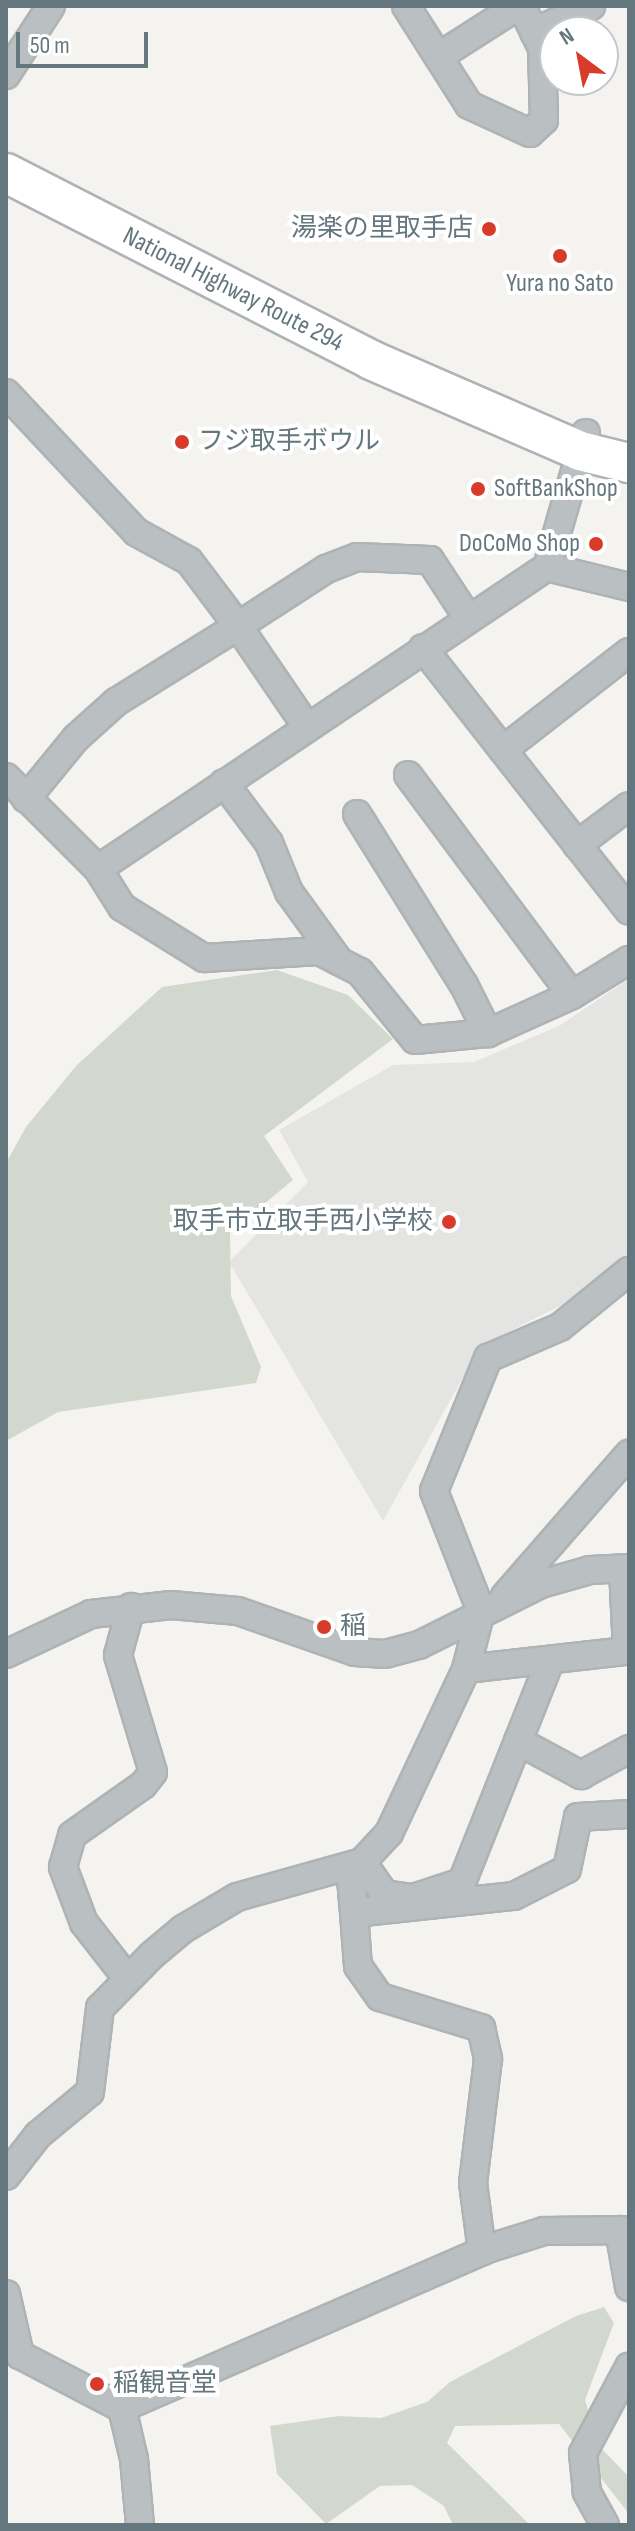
<!DOCTYPE html>
<html>
<head>
<meta charset="utf-8">
<style>
	body { margin:0 }
	#map { position:relative; width:635px; height:2531px; overflow:hidden; background:#f4f3ef; font-family:"Sofia Sans Condensed","Noto Sans JP",sans-serif }
	div>[style] { position:absolute }
	[style*='--x'] { left:calc(var(--x)*1px); top:calc(var(--y)*1px); width:calc(var(--w)*1px); rotate:calc(var(--a)*1deg) }
	.built>* { inset:0; background:#e4e5e3 }
	.green>* { inset:0; background:#d3d8cf }
	.roads { filter:drop-shadow(2px 0 #aeb3b5) drop-shadow(-2px 0 #aeb3b5) drop-shadow(0 2px #aeb3b5) drop-shadow(0 -2px #aeb3b5) }
	.minor>* { height:26px; margin:-13px; padding:0 13px; transform-origin:13px; border-radius:13px; background:#bac0c2 }
	.highway>* { height:38px; margin:-19px; padding:0 19px; transform-origin:19px; border-radius:19px; background:#fff }
	.dots>* { width:22px; height:22px; translate:-50% -50%; box-sizing:border-box; border:4px solid #fff; border-radius:50% }
	span { translate:-50% -50%; white-space:nowrap; text-align:center; line-height:1.15; -webkit-text-stroke:8px #fff; paint-order:stroke }
	.poi-label { font-size:26px; color:#64777f }
	.right { translate:-100% -50%; text-align:right }
	.left { translate:0 -50%; text-align:left }
	.street-label { font-size:26px; color:#64777f }
	.frame { position:absolute; inset:0; border:8px solid #64777f; pointer-events:none }
	.north { position:absolute; left:539px; top:16px; width:80px; height:80px; box-sizing:border-box; background:#fff; border:2px solid #c1c9cc; border-radius:50%; rotate:328deg; font-size:22px; font-weight:700; line-height:32px; text-align:center; color:#64777f }
	.north::after { content:''; display:block; margin:auto; width:28px; height:36px; background:#d93b2a; clip-path:polygon(50% 0,100% 100%,50% 72%,0 100%) }
	.scale { position:absolute; left:16px; top:32px; width:132px; height:36px; box-sizing:border-box; border:4px solid #64777f; border-top:0; padding-left:10px; font-size:24px; line-height:28px; white-space:nowrap; color:#64777f; -webkit-text-stroke:6px #fff; paint-order:stroke }
</style>
</head>
<body>
<div id="map">
	<div class="built">
		<i style="clip-path:polygon(629px 979px,629px 1272px,481px 1345px,383px 1521px,229px 1262px,308px 1182px,279px 1130px,393px 1065px,474px 1062px,559px 1026px)"></i>
	</div>
	<div class="green">
		<i style="clip-path:polygon(277px 970px,348px 995px,393px 1039px,264px 1136px,293px 1180px,230px 1232px,231px 1296px,261px 1367px,256px 1383px,58px 1412px,6px 1441px,6px 1163px,26px 1127px,76px 1066px,162px 987px)"></i>
		<i style="clip-path:polygon(604px 2307px,614px 2323px,585px 2400px,599px 2446px,629px 2477px,629px 2514px,559px 2424px,455px 2426px,447px 2443px,530px 2525px,453px 2525px,444px 2506px,412px 2485px,380px 2486px,326px 2524px,277px 2474px,270px 2426px,339px 2416px,381px 2418px,427px 2402px,450px 2382px,576px 2316px)"></i>
	</div>
	<div class="roads">
		<div class="minor">
			<i style="--x:406;--y:6;--w:117;--a:57.5"></i>
			<i style="--x:469;--y:105;--w:67;--a:24.7"></i>
			<i style="--x:530;--y:133;--w:19;--a:-43"></i>
			<i style="--x:544;--y:120;--w:72;--a:-91.6"></i>
			<i style="--x:542;--y:48;--w:43;--a:-116"></i>
			<i style="--x:523;--y:9;--w:13;--a:171"></i>
			<i style="--x:510;--y:11;--w:85;--a:147.4"></i>
			<i style="--x:534;--y:32;--w:63;--a:-24.5"></i>
			<i style="--x:6;--y:75;--w:82;--a:-56.9"></i>
			<i style="--x:6;--y:393;--w:190;--a:46.9"></i>
			<i style="--x:136;--y:532;--w:60;--a:28.7"></i>
			<i style="--x:189;--y:561;--w:81;--a:53"></i>
			<i style="--x:238;--y:626;--w:105;--a:-32.9"></i>
			<i style="--x:326;--y:569;--w:33;--a:-21"></i>
			<i style="--x:357;--y:557;--w:73;--a:2.4"></i>
			<i style="--x:430;--y:560;--w:69;--a:56.8"></i>
			<i style="--x:586;--y:433;--w:140;--a:106.2"></i>
			<i style="--x:547;--y:567;--w:84;--a:13.7"></i>
			<i style="--x:423;--y:648;--w:334;--a:51.9"></i>
			<i style="--x:503;--y:750;--w:160;--a:-37.9"></i>
			<i style="--x:408;--y:775;--w:274;--a:53.3"></i>
			<i style="--x:6;--y:777;--w:130;--a:45"></i>
			<i style="--x:98;--y:869;--w:45;--a:57.7"></i>
			<i style="--x:122;--y:907;--w:97;--a:31.9"></i>
			<i style="--x:204;--y:958;--w:115;--a:-3.5"></i>
			<i style="--x:319;--y:951;--w:46;--a:27.1"></i>
			<i style="--x:360;--y:972;--w:87;--a:51"></i>
			<i style="--x:415;--y:1040;--w:73;--a:-5.5"></i>
			<i style="--x:488;--y:1033;--w:92;--a:-24.3"></i>
			<i style="--x:572;--y:995;--w:67;--a:-31.6"></i>
			<i style="--x:224;--y:783;--w:75;--a:53.1"></i>
			<i style="--x:269;--y:843;--w:53;--a:67.8"></i>
			<i style="--x:289;--y:892;--w:85;--a:54.1"></i>
			<i style="--x:26;--y:799;--w:79;--a:-50.7"></i>
			<i style="--x:76;--y:738;--w:54;--a:-42"></i>
			<i style="--x:116;--y:702;--w:144;--a:-31.9"></i>
			<i style="--x:238;--y:626;--w:122;--a:55.7"></i>
			<i style="--x:357;--y:814;--w:202;--a:58"></i>
			<i style="--x:464;--y:985;--w:54;--a:63.4"></i>
			<i style="--x:577;--y:845;--w:65;--a:-36.9"></i>
			<i style="--x:98;--y:869;--w:541;--a:-33.93"></i>
			<i style="--x:505;--y:1596;--w:189;--a:-48.9"></i>
			<i style="--x:6;--y:1654;--w:94;--a:-25.2"></i>
			<i style="--x:91;--y:1614;--w:81;--a:-6.4"></i>
			<i style="--x:171;--y:1605;--w:67;--a:5.1"></i>
			<i style="--x:238;--y:1611;--w:124;--a:19.3"></i>
			<i style="--x:355;--y:1652;--w:30;--a:4"></i>
			<i style="--x:385;--y:1654;--w:35;--a:-15"></i>
			<i style="--x:419;--y:1645;--w:136;--a:-26.6"></i>
			<i style="--x:541;--y:1584;--w:51;--a:-15.9"></i>
			<i style="--x:590;--y:1570;--w:39;--a:-3"></i>
			<i style="--x:466;--y:1669;--w:162;--a:-6.4"></i>
			<i style="--x:627;--y:1651;--w:81;--a:-92.8"></i>
			<i style="--x:518;--y:1741;--w:72;--a:28.4"></i>
			<i style="--x:581;--y:1775;--w:55;--a:-28.4"></i>
			<i style="--x:362;--y:1862;--w:39;--a:55"></i>
			<i style="--x:384;--y:1894;--w:29;--a:8"></i>
			<i style="--x:413;--y:1898;--w:52;--a:-18.1"></i>
			<i style="--x:462;--y:1882;--w:236;--a:-68.3"></i>
			<i style="--x:350;--y:1868;--w:45;--a:84.9"></i>
			<i style="--x:354;--y:1913;--w:161;--a:-6.1"></i>
			<i style="--x:514;--y:1896;--w:59;--a:-27"></i>
			<i style="--x:567;--y:1869;--w:53;--a:-78.1"></i>
			<i style="--x:578;--y:1817;--w:51;--a:-3.4"></i>
			<i style="--x:354;--y:1913;--w:53;--a:85.7"></i>
			<i style="--x:358;--y:1966;--w:38;--a:55"></i>
			<i style="--x:380;--y:1997;--w:106;--a:17.1"></i>
			<i style="--x:481;--y:2028;--w:32;--a:77"></i>
			<i style="--x:488;--y:2059;--w:125;--a:96.9"></i>
			<i style="--x:473;--y:2183;--w:69;--a:82.5"></i>
			<i style="--x:127;--y:1978;--w:70;--a:-128"></i>
			<i style="--x:84;--y:1923;--w:60;--a:-110.6"></i>
			<i style="--x:63;--y:1867;--w:33;--a:-74"></i>
			<i style="--x:72;--y:1835;--w:87;--a:-35.2"></i>
			<i style="--x:143;--y:1785;--w:16;--a:-52"></i>
			<i style="--x:153;--y:1772;--w:122;--a:-106.7"></i>
			<i style="--x:118;--y:1655;--w:50;--a:-74.8"></i>
			<i style="--x:6;--y:2176;--w:52;--a:-52"></i>
			<i style="--x:38;--y:2135;--w:67;--a:-39.6"></i>
			<i style="--x:90;--y:2092;--w:85;--a:-83.2"></i>
			<i style="--x:100;--y:2008;--w:74;--a:-45.5"></i>
			<i style="--x:152;--y:1955;--w:40;--a:-40"></i>
			<i style="--x:183;--y:1929;--w:63;--a:-30.7"></i>
			<i style="--x:237;--y:1897;--w:130;--a:-15.6"></i>
			<i style="--x:362;--y:1862;--w:40;--a:-47"></i>
			<i style="--x:389;--y:1833;--w:181;--a:-64.8"></i>
			<i style="--x:466;--y:1669;--w:60;--a:-75.5"></i>
			<i style="--x:481;--y:1611;--w:129;--a:-111.4"></i>
			<i style="--x:434;--y:1491;--w:144;--a:-67.9"></i>
			<i style="--x:488;--y:1358;--w:78;--a:-23.3"></i>
			<i style="--x:560;--y:1327;--w:89;--a:-39.1"></i>
			<i style="--x:619;--y:2230;--w:58;--a:80"></i>
			<i style="--x:6;--y:2294;--w:63;--a:77.1"></i>
			<i style="--x:20;--y:2355;--w:115;--a:27.5"></i>
			<i style="--x:122;--y:2408;--w:52;--a:76.8"></i>
			<i style="--x:134;--y:2459;--w:66;--a:84.8"></i>
			<i style="--x:122;--y:2408;--w:401;--a:-23.5"></i>
			<i style="--x:490;--y:2248;--w:57;--a:-17.5"></i>
			<i style="--x:544;--y:2231;--w:85;--a:-0.7"></i>
			<i style="--x:605;--y:2525;--w:38;--a:-119"></i>
			<i style="--x:587;--y:2492;--w:39;--a:-96"></i>
			<i style="--x:583;--y:2453;--w:98;--a:-61.9"></i>
		</div>
		<div class="highway">
			<i style="--x:6;--y:173;--w:410;--a:27.1"></i>
			<i style="--x:371;--y:360;--w:228;--a:23.5"></i>
			<i style="--x:580;--y:451;--w:50;--a:13.8"></i>
		</div>
	</div>
	<div class="dots">
		<i style="left:489px;top:229px;background:#d93b2a"></i>
		<i style="left:560px;top:256px;background:#d93b2a"></i>
		<i style="left:182px;top:442px;background:#d93b2a"></i>
		<i style="left:478px;top:489px;background:#d93b2a"></i>
		<i style="left:596px;top:544px;background:#d93b2a"></i>
		<i style="left:449px;top:1222px;background:#d93b2a"></i>
		<i style="left:324px;top:1627px;background:#d93b2a"></i>
		<i style="left:97px;top:2384px;background:#d93b2a"></i>
	</div>
	<div class="poi-label">
		<span class="right" style="left:473px;top:229px">湯楽の里取手店</span>
		<span style="left:560px;top:284px">Yura no Sato</span>
		<span class="left" style="left:198px;top:442px">フジ取手ボウル</span>
		<span class="left" style="left:494px;top:489px">SoftBankShop</span>
		<span class="right" style="left:580px;top:544px">DoCoMo Shop</span>
		<span class="right" style="left:433px;top:1222px">取手市立取手西小学校</span>
		<span class="left" style="left:340px;top:1627px">稲</span>
		<span class="left" style="left:113px;top:2384px">稲観音堂</span>
	</div>
	<div class="street-label">
		<span style="left:233px;top:290px;rotate:27deg">National Highway Route 294</span>
	</div>
	<div class="frame"></div>
	<div class="north">N</div>
	<div class="scale">50 m</div>
</div>
</body>
</html>
